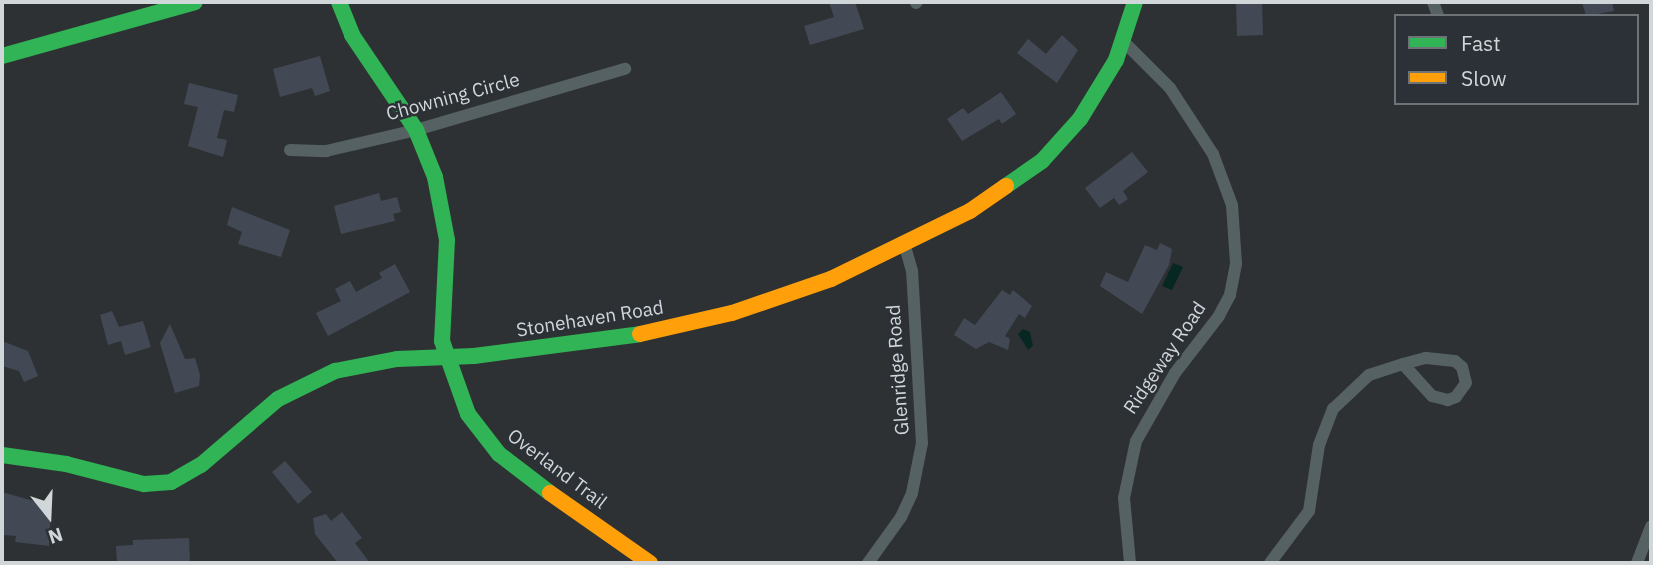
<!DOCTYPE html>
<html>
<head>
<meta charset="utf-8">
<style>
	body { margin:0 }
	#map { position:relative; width:1653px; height:565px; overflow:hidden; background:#2e3133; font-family:"IBM Plex Sans",sans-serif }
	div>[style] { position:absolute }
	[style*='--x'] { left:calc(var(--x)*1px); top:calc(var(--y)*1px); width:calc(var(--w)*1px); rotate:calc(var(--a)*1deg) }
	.water>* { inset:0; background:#072723 }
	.building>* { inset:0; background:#424955 }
	.street>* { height:12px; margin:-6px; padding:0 6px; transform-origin:6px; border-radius:6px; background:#556163 }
	.fast>* { height:16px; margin:-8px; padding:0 8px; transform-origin:8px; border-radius:8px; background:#30b455 }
	.slow>* { height:16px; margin:-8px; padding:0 8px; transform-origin:8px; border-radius:8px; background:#ff9f0a }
	span { translate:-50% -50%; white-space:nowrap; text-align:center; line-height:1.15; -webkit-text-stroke:5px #2b3136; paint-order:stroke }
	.street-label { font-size:19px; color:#d1d6d9 }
	.frame { position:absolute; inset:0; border:4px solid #d1d6d9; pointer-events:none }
	.legend { position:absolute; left:1394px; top:14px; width:245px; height:91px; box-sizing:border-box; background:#2b3136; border:2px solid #6d7377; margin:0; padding:9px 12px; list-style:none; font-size:21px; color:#d1d6d9 }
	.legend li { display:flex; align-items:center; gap:14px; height:35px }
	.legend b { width:35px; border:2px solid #6d7377 }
	.north { position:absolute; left:14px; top:481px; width:70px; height:70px; -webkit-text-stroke:5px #2b3136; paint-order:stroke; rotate:162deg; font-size:19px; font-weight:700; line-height:28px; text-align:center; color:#d1d6d9 }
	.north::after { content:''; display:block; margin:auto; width:24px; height:32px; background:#d1d6d9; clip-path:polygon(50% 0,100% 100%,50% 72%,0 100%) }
</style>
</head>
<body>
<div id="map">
	<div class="water">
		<i style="clip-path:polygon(1173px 263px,1183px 267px,1172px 290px,1162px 286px)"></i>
		<i style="clip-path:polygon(1023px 329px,1030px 332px,1033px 346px,1028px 350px,1018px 334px)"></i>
	</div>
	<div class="building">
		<i style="clip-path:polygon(829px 2px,855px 2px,864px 29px,810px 45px,804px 26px,834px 17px)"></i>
		<i style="clip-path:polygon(1236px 2px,1262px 2px,1263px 35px,1237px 36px)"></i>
		<i style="clip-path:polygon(1582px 2px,1612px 2px,1614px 11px,1586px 16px)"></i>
		<i style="clip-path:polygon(1062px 35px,1078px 50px,1057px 83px,1017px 53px,1028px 39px,1046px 54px)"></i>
		<i style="clip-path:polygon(320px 56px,330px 91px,315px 96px,312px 88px,280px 97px,273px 69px)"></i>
		<i style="clip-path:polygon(189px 83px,238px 95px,234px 112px,224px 110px,217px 138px,227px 140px,223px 157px,188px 146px,198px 107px,184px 104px)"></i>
		<i style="clip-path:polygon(1001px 92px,1016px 114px,1002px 124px,999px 119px,962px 141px,947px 119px,963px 108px,968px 114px)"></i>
		<i style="clip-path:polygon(1132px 152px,1148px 172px,1123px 191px,1128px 199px,1119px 205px,1114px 198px,1100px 208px,1085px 188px)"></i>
		<i style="clip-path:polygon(379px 193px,381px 201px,397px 197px,401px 212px,393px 214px,395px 221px,341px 234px,334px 206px)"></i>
		<i style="clip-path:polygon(232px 207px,290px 230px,281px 257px,238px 244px,242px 232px,227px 225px)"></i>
		<i style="clip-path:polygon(1160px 243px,1172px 249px,1169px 265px,1142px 314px,1100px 286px,1106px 272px,1128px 282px,1145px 245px,1157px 250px)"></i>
		<i style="clip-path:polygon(395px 264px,410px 292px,328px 336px,316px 313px,341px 301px,335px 289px,350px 281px,356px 292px,382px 278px,379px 273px)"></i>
		<i style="clip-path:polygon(1002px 290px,1010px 295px,1013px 290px,1032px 306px,1025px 318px,1019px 314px,1005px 336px,1010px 339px,1008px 350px,989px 342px,976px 349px,954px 335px,964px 318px,975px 325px)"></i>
		<i style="clip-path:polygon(112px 311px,119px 327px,143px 321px,151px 347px,125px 355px,121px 341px,108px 345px,100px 315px)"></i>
		<i style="clip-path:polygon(170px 324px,185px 359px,195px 358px,200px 375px,199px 386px,175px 393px,160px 343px)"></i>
		<i style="clip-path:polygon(2px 341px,28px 351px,38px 376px,24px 382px,19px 371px,2px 366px)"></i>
		<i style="clip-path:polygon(285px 461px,312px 492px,298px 504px,272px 472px)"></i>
		<i style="clip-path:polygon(2px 492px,51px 506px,49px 546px,15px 542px,16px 536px,2px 535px)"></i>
		<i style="clip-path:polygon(342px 512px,362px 538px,355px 543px,370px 563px,338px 563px,315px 534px,313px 518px,326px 514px,331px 521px)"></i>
		<i style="clip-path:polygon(189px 538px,190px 563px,117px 563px,116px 546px,133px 545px,133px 540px)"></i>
	</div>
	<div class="street">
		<i style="--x:1433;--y:2;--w:15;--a:70"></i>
		<i style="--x:916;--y:3;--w:1;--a:-45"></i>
		<i style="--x:1125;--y:43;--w:64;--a:45"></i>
		<i style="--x:1170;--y:88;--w:79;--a:56.9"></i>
		<i style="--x:1213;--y:154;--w:54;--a:69.6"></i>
		<i style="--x:1232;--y:205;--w:59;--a:86.1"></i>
		<i style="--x:1236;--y:264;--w:32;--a:101"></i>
		<i style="--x:1230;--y:295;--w:24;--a:118"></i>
		<i style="--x:1219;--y:316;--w:72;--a:127.7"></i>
		<i style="--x:1175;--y:373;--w:78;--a:119.8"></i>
		<i style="--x:1136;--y:441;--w:58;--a:101.9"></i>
		<i style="--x:1124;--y:498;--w:65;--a:84.7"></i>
		<i style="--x:290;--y:150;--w:36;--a:2"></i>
		<i style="--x:326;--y:151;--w:92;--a:-13.1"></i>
		<i style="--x:416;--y:130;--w:218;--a:-16.3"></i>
		<i style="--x:1426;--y:358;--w:29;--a:6"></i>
		<i style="--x:1455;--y:361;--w:9;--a:41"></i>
		<i style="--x:1462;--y:367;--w:16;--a:76"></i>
		<i style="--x:1466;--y:383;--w:17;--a:126"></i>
		<i style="--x:1456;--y:397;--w:9;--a:159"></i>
		<i style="--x:1448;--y:400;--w:16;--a:-166"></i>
		<i style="--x:1432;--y:396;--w:43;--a:-132.2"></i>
		<i style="--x:1403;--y:364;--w:24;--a:-15"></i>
		<i style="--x:868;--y:563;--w:57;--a:-54.3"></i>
		<i style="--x:901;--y:517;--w:26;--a:-65"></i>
		<i style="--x:912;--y:493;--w:51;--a:-78.7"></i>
		<i style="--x:922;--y:443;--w:172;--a:-93.3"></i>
		<i style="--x:912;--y:271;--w:26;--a:-106"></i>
		<i style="--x:1270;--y:563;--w:65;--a:-53.1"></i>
		<i style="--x:1309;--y:511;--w:67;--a:-81.4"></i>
		<i style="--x:1319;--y:445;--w:39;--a:-69"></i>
		<i style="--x:1333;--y:409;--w:50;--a:-43.4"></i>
		<i style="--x:1369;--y:375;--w:36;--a:-18"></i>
		<i style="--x:1637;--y:563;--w:39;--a:-69"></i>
	</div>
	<div class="fast">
		<i style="--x:339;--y:2;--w:35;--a:68"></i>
		<i style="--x:352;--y:35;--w:115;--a:56"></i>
		<i style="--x:416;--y:130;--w:51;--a:68"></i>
		<i style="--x:435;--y:177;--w:64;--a:79.2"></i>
		<i style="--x:447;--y:240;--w:101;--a:92.8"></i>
		<i style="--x:442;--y:341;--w:77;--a:70.4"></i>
		<i style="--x:468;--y:414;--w:51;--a:52.2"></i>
		<i style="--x:499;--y:454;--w:64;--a:37.4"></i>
		<i style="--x:2;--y:56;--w:200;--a:-15.6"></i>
		<i style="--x:1006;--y:186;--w:44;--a:-34.8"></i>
		<i style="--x:1042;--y:161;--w:57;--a:-47.9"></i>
		<i style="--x:1080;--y:119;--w:69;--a:-58.6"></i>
		<i style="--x:1116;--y:60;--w:61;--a:-71.9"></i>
		<i style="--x:2;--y:455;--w:65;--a:8"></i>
		<i style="--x:66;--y:464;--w:81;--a:14.4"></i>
		<i style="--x:144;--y:484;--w:27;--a:-4"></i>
		<i style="--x:171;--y:482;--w:34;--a:-30"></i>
		<i style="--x:201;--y:465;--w:101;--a:-40.6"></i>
		<i style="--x:278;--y:399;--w:64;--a:-26.2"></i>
		<i style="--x:335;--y:371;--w:63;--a:-11"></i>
		<i style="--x:397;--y:359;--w:77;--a:-2.2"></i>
		<i style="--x:474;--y:356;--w:167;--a:-7.5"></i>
	</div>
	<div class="slow">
		<i style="--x:640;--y:334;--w:94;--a:-12.9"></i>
		<i style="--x:732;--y:313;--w:105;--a:-19"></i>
		<i style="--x:831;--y:279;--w:155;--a:-26.1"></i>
		<i style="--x:970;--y:211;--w:44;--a:-34.8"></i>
		<i style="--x:550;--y:493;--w:122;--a:35"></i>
	</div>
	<div class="street-label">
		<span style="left:453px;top:97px;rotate:-15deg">Chowning Circle</span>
		<span style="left:590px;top:319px;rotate:-9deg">Stonehaven Road</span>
		<span style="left:1165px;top:358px;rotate:-56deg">Ridgeway Road</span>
		<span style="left:898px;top:370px;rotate:-94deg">Glenridge Road</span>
		<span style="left:557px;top:469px;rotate:37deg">Overland Trail</span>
	</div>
	<div class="frame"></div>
	<ul class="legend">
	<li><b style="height:9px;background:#30b455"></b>Fast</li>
	<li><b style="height:9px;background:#ff9f0a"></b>Slow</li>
	</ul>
	<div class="north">N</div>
</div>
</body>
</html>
